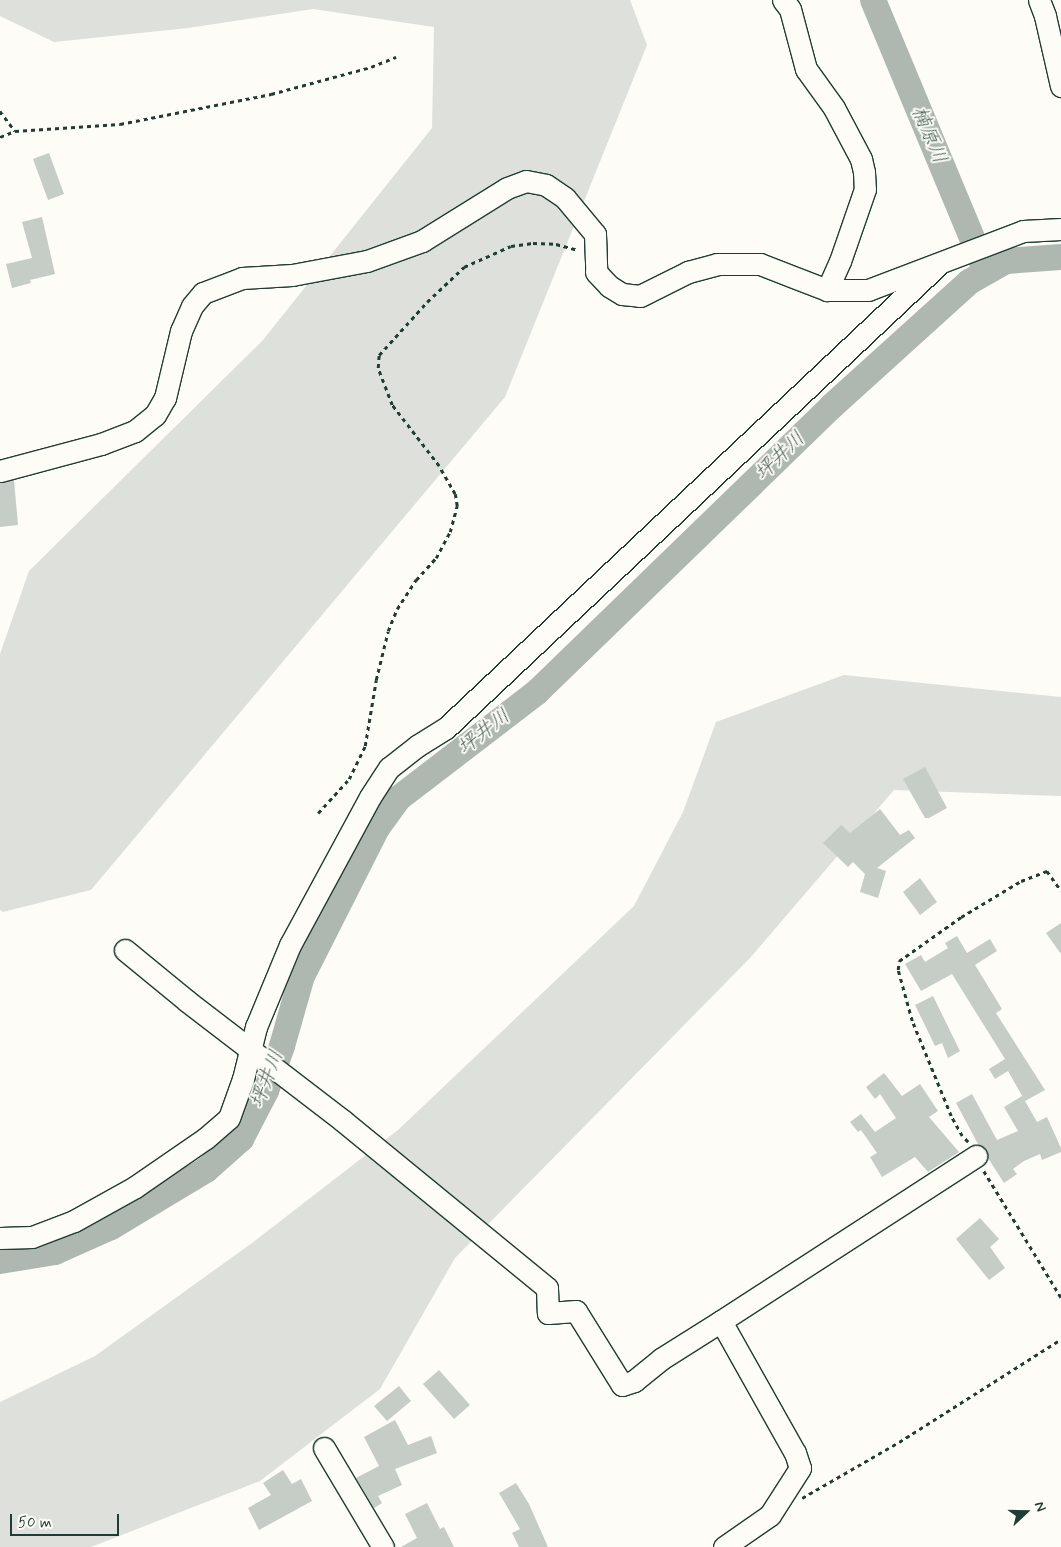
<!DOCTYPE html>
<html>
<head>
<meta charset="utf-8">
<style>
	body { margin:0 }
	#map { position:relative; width:1061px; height:1547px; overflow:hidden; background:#fdfcf7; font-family:Mynerve,"Klee One",sans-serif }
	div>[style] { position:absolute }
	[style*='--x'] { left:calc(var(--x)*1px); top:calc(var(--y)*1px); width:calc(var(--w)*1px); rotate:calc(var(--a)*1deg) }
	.green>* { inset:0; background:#dde0db }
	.river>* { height:26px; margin:-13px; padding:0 13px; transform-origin:13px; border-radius:13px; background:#aeb8b1 }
	.building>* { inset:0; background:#c6cdc7 }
	.path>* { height:2.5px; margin-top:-1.25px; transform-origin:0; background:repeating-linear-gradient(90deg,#1f3d34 0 4px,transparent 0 8px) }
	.roads { filter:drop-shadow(1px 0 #1f3d34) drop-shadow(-1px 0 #1f3d34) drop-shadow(0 1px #1f3d34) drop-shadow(0 -1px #1f3d34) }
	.minor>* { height:21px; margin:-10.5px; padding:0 10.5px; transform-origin:10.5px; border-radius:10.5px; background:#fdfcf7 }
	span { translate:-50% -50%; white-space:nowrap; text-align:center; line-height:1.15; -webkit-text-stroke:4px #fdfcf7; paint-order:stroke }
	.water-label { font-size:20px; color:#435c53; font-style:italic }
	.north { position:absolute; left:1001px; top:1487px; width:50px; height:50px; -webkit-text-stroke:4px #fdfcf7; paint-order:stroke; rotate:69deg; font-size:14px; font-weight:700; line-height:20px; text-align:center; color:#1f3d34 }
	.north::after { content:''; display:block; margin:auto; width:18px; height:22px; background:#1f3d34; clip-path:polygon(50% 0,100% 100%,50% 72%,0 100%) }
	.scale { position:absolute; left:10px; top:1514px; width:109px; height:22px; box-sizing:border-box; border:2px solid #1f3d34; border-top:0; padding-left:6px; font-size:15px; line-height:18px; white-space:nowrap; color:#1f3d34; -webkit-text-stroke:4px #fdfcf7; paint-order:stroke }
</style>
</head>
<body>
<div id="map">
	<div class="green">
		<i style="clip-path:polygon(0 0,630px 0,647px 45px,505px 397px,91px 890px,3px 912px,0 910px,0 654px,29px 571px,263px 340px,432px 128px,434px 27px,313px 9px,188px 28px,54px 42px,0 16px)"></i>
		<i style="clip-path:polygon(844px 675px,1061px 697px,1061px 796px,894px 790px,750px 958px,455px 1258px,380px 1389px,260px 1481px,91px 1547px,0 1547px,0 1402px,95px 1356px,252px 1243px,398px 1130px,634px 906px,683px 812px,716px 722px)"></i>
	</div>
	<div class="river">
		<i style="--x:873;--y:0;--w:294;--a:67.4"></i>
		<i style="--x:0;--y:1261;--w:56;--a:-9.3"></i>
		<i style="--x:55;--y:1252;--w:61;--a:-24.1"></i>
		<i style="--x:111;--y:1227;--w:111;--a:-31"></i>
		<i style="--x:206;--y:1170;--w:47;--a:-41.5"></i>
		<i style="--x:241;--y:1139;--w:54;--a:-62.5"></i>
		<i style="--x:266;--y:1091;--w:48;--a:-70.4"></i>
		<i style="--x:282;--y:1046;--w:73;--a:-74.1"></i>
		<i style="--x:302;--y:976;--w:166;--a:-63.1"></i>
		<i style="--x:377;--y:828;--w:37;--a:-54"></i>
		<i style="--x:399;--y:798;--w:173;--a:-37.5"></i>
		<i style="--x:536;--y:693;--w:412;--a:-44.1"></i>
		<i style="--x:832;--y:406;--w:185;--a:-42.1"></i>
		<i style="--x:969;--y:282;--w:43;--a:-29.6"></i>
		<i style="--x:1006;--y:261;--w:55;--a:-4.2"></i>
	</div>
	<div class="building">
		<i style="clip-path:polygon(49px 153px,64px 194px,48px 200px,33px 159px)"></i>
		<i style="clip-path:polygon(42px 217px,55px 274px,30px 280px,31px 283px,12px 288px,6px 264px,32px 258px,22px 222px)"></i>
		<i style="clip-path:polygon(14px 480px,18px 525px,0 527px,0 483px)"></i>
		<i style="clip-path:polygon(925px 767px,947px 808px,929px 818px,925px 818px,903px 779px)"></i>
		<i style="clip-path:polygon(880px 809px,900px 835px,909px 830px,915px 838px,877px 868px,886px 871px,878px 898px,860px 892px,865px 874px,853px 862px,848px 867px,823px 843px,841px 825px,850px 833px)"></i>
		<i style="clip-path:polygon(920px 878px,937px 902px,920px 915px,903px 892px)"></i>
		<i style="clip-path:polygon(1061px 923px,1061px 954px,1046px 933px)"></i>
		<i style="clip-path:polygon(957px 936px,967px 953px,990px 939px,997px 951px,975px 965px,1002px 1009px,996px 1013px,1045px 1090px,1025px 1101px,1037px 1122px,1047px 1117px,1061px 1148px,1061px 1152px,1042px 1160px,1040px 1154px,1024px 1161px,1013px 1169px,1017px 1174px,1004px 1183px,988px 1158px,986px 1149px,978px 1144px,956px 1103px,972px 1094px,997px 1140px,1018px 1131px,1004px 1107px,1022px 1096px,1025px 1101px,1008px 1071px,995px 1079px,989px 1069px,1005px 1059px,952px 974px,921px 991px,905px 964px,921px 955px,925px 962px,948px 948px,945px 943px)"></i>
		<i style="clip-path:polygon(933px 996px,960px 1051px,948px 1058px,942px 1043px,935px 1046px,915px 1005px)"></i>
		<i style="clip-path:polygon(884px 1073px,902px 1096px,920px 1084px,938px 1111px,929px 1117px,959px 1152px,928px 1172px,915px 1157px,882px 1177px,870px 1157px,877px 1153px,861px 1130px,858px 1132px,850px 1122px,861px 1114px,875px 1132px,896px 1118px,880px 1094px,875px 1099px,866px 1087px)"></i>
		<i style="clip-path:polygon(980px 1218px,999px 1239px,990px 1247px,1005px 1268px,989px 1280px,956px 1239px)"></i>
		<i style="clip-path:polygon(439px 1370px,470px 1405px,454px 1419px,423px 1384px)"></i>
		<i style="clip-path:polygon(399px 1386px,411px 1401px,387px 1421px,374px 1406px)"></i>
		<i style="clip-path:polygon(395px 1420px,408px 1445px,431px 1436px,437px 1453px,395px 1469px,402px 1485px,378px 1496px,382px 1503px,374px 1508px,356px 1478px,379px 1466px,364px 1437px)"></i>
		<i style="clip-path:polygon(283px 1470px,292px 1484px,301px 1479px,312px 1501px,259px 1530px,248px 1508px,271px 1495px,263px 1483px)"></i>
		<i style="clip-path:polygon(516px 1483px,529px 1504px,548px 1547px,519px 1547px,512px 1533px,520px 1529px,499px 1493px)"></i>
		<i style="clip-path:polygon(427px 1503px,440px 1529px,444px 1527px,454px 1547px,401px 1547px,417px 1538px,405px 1514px)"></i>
	</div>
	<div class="path">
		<i style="--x:0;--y:111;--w:25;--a:53"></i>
		<i style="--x:0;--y:137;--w:16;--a:-22"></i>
		<i style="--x:15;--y:131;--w:105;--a:-3.8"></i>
		<i style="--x:120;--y:124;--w:154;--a:-11.2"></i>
		<i style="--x:271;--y:94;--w:104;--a:-15.1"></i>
		<i style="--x:371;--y:67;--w:27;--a:-22"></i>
		<i style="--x:318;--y:813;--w:46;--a:-47.6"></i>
		<i style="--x:349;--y:779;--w:37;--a:-64"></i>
		<i style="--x:365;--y:746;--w:67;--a:-80.5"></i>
		<i style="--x:376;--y:680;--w:50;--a:-76.2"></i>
		<i style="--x:388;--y:631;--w:24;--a:-68"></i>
		<i style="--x:397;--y:609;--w:35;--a:-57"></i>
		<i style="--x:416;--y:580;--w:30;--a:-48"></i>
		<i style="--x:436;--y:558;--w:30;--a:-62"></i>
		<i style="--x:450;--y:532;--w:27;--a:-75"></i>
		<i style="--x:457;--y:506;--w:12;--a:-99"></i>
		<i style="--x:455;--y:494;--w:32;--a:-120"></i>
		<i style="--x:439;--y:466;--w:77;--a:-127.6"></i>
		<i style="--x:392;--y:405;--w:40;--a:-111"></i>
		<i style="--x:378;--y:368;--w:13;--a:-86"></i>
		<i style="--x:379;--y:355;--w:72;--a:-47.8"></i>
		<i style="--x:427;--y:302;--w:51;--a:-43.4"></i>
		<i style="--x:464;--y:267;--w:51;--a:-24.1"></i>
		<i style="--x:511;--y:246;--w:22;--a:-8"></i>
		<i style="--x:533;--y:243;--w:23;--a:2"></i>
		<i style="--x:556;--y:244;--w:23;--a:15"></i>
		<i style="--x:968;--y:1142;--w:8;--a:-135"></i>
		<i style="--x:962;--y:1136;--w:23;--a:-119"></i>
		<i style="--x:951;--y:1116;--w:103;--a:-112.3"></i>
		<i style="--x:912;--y:1021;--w:53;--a:-105.4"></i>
		<i style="--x:898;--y:970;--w:9;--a:-84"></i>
		<i style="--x:899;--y:961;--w:76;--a:-35.4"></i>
		<i style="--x:961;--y:917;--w:70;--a:-31"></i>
		<i style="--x:1021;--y:881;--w:28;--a:-21"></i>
		<i style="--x:1047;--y:871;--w:24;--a:54"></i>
		<i style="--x:984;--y:1171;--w:148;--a:58.6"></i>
		<i style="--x:802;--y:1498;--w:112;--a:-30"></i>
		<i style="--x:899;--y:1442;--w:192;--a:-32.4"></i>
	</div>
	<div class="roads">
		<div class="minor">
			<i style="--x:783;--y:0;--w:11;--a:52"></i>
			<i style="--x:790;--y:9;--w:62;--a:75.1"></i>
			<i style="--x:806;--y:69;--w:48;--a:54.3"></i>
			<i style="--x:834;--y:108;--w:58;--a:62.1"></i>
			<i style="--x:861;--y:159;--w:13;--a:77"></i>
			<i style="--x:864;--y:172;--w:17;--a:87"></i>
			<i style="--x:865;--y:189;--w:76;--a:109.1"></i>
			<i style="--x:840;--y:261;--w:32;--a:114"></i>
			<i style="--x:1039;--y:0;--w:17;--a:69"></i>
			<i style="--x:1045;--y:16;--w:72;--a:77.1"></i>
			<i style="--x:0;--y:471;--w:105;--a:-15"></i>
			<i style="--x:101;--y:444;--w:36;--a:-21"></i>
			<i style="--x:135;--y:431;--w:26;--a:-39"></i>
			<i style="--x:155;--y:415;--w:20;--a:-60"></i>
			<i style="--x:165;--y:398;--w:69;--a:-76.6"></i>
			<i style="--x:181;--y:331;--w:27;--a:-66"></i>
			<i style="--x:192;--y:306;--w:17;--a:-50"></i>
			<i style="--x:203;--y:293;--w:42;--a:-21"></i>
			<i style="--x:242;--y:278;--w:50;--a:-3.4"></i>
			<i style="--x:292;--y:275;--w:76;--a:-10.6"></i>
			<i style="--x:367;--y:261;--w:59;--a:-20"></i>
			<i style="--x:422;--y:241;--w:100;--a:-31.9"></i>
			<i style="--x:507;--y:188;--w:20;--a:-20"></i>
			<i style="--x:526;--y:181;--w:20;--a:11"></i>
			<i style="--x:546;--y:185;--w:23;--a:34"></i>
			<i style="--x:565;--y:198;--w:47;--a:50.2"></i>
			<i style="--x:595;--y:234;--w:38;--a:88"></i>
			<i style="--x:596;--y:272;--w:19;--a:47"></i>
			<i style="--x:609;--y:286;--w:15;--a:32"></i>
			<i style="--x:622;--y:294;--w:18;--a:6"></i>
			<i style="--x:640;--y:296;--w:54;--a:-26.6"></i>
			<i style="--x:688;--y:272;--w:30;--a:-15"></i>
			<i style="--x:717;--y:264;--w:43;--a:0"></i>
			<i style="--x:760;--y:264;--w:72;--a:21.2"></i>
			<i style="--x:827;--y:290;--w:41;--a:0"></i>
			<i style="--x:868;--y:290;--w:166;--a:-20.8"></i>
			<i style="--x:1023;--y:231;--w:38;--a:-3"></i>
			<i style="--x:125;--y:950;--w:80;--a:39.4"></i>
			<i style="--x:187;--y:1001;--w:195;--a:37.5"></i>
			<i style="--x:342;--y:1120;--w:265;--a:39.3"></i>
			<i style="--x:547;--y:1288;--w:25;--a:88"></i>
			<i style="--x:548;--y:1313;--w:28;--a:-4"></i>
			<i style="--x:576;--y:1311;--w:87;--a:58.1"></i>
			<i style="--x:622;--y:1385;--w:13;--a:-18"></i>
			<i style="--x:634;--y:1381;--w:35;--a:-39"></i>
			<i style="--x:661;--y:1359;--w:71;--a:-32.3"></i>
			<i style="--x:0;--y:1238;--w:32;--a:-2"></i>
			<i style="--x:32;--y:1237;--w:45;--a:-20.9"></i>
			<i style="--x:74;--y:1221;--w:70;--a:-29.1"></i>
			<i style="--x:135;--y:1187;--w:86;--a:-34.6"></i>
			<i style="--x:206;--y:1138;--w:30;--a:-41"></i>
			<i style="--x:229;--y:1118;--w:41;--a:-70.3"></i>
			<i style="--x:243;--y:1079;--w:54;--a:-76"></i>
			<i style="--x:256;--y:1027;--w:89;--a:-67.5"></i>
			<i style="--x:290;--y:945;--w:168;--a:-61.6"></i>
			<i style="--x:370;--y:797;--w:35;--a:-57"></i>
			<i style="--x:389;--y:768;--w:36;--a:-38"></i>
			<i style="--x:417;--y:746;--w:34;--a:-32"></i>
			<i style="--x:446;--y:728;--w:677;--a:-43.26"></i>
			<i style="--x:324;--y:1448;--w:115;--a:59.2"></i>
			<i style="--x:724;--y:1547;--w:56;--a:-34.8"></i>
			<i style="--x:770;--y:1515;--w:56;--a:-57.4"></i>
			<i style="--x:800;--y:1468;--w:16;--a:-108"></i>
			<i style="--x:795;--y:1453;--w:151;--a:-119.3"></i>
			<i style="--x:721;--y:1321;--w:304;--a:-32.9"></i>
		</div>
	</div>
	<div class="water-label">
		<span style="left:929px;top:135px;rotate:67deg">楠原川</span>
		<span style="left:780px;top:456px;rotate:-44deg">坪井川</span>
		<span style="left:484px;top:732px;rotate:-38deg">坪井川</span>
		<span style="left:267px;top:1079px;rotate:-69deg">坪井川</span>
	</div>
	<div class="north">N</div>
	<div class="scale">50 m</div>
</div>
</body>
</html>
